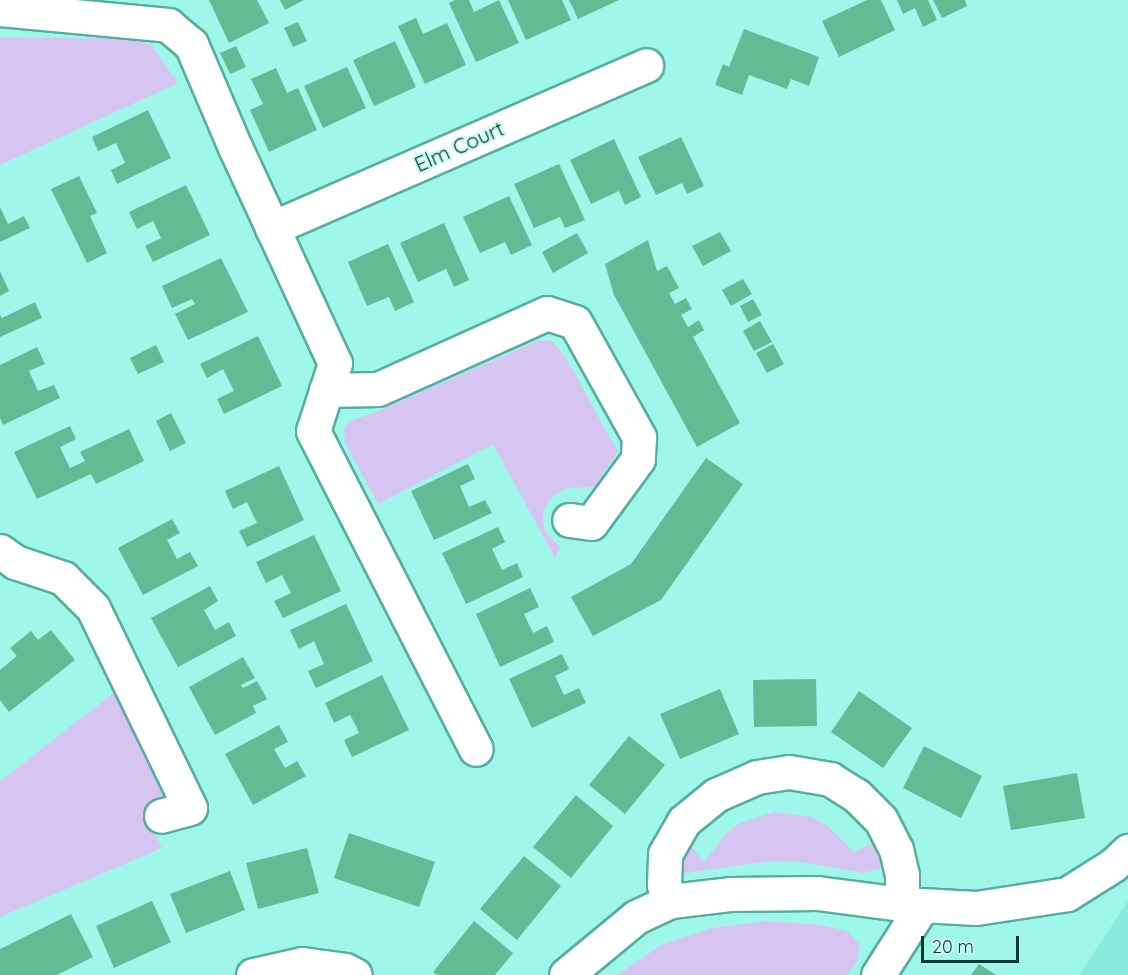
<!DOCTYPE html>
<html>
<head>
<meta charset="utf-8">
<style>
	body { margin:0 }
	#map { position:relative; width:1128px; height:975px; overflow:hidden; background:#9ff7ea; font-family:Quicksand,sans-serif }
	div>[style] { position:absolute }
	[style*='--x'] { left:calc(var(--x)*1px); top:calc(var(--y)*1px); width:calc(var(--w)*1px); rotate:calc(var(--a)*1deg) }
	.built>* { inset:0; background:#89ebde }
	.green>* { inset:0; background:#d7c5f1 }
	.building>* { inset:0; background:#63bb95 }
	.roads { filter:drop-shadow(2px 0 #56aea2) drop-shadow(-2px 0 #56aea2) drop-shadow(0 2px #56aea2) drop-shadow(0 -2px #56aea2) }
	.minor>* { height:33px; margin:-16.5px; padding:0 16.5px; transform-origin:16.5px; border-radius:16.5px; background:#fff }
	span { translate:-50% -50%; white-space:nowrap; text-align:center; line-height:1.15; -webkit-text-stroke:4.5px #cbfdf4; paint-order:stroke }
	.street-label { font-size:21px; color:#113732 }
	.scale { position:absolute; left:921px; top:936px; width:98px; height:27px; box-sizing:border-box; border:3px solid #113732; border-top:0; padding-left:8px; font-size:18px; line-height:21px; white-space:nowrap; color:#113732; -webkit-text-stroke:4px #cbfdf4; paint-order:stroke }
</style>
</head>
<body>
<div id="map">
	<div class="built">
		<i style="clip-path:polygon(1128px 901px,1128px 975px,1079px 975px)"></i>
	</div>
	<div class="green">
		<i style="clip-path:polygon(0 37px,128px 39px,151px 45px,178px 83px,0 165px)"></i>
		<i style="clip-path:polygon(540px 340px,552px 341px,565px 356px,618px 452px,594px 487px,569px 488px,555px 494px,548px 501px,543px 513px,543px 523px,547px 534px,560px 547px,555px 558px,493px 444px,378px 504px,345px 443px,344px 428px,350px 421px,371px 414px)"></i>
		<i style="clip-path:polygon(114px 693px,165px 789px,163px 798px,144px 811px,162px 848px,0 917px,0 781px)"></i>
		<i style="clip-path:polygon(775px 812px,812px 817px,828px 826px,854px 852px,872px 843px,884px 868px,862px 873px,801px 862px,772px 861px,678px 874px,678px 861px,691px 846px,704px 863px,725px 834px,740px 823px)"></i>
		<i style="clip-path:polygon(765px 921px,821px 925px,847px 931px,860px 945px,857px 962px,847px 975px,618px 975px,661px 945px,712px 928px)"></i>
	</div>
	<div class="building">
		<i style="clip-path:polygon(209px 0,257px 0,269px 23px,229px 43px)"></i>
		<i style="clip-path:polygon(280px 0,304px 0,285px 10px)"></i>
		<i style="clip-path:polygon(455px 0,469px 0,474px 12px,499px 0,519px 43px,476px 62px,449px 3px)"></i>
		<i style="clip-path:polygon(508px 0,562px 0,571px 20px,526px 40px)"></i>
		<i style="clip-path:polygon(569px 0,619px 0,578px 19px)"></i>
		<i style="clip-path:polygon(867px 0,881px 0,895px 30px,839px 57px,822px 21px)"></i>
		<i style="clip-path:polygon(897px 0,928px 0,937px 20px,923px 27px,915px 8px,903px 14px)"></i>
		<i style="clip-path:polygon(933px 0,965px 0,967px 6px,942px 18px)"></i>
		<i style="clip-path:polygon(416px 18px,423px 34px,447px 23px,466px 65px,425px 84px,398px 26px)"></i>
		<i style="clip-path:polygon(298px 22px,307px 41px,293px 47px,284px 28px)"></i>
		<i style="clip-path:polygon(744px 29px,819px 57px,809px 86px,791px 79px,787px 89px,749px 75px,742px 95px,715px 85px,723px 64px,729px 67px)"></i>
		<i style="clip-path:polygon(395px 41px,416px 87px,374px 106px,353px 60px)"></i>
		<i style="clip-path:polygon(236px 46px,246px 67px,230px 74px,220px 53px)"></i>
		<i style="clip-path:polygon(347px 67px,366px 108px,323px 128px,304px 86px)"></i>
		<i style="clip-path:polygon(276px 68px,287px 93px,298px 88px,317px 130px,269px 152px,250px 110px,263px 104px,251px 79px)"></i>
		<i style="clip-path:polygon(148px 110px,171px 158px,117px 184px,111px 170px,125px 163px,116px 143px,98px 151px,92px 137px)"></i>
		<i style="clip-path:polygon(681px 137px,704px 186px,687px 194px,682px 183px,656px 195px,638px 157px)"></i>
		<i style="clip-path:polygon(614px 139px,641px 197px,625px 205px,619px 191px,591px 204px,570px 160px)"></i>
		<i style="clip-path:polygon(559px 164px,585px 220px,565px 228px,560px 217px,534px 228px,514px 184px)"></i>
		<i style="clip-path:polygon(79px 176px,97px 213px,90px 216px,107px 253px,87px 263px,51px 189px)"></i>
		<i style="clip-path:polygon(186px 185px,210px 235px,153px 262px,145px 246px,161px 238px,153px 221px,137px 229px,129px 212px)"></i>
		<i style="clip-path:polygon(509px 196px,532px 245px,511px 255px,505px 242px,480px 253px,463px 217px)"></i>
		<i style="clip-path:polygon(0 207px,8px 224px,24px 216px,30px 228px,0 242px)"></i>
		<i style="clip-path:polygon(444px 223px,469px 280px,454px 287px,446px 269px,418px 282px,400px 243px)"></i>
		<i style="clip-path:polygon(720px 232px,731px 251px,703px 266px,692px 246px)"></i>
		<i style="clip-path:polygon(577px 233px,588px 253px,553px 273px,542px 252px)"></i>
		<i style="clip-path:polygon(648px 240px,657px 271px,667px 266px,679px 288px,669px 293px,675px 304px,686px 298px,692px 309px,681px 315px,688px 327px,699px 320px,704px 330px,693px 337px,740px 423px,697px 447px,614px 295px,605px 264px)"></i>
		<i style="clip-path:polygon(388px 244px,414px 302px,395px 311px,389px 297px,367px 306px,348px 262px)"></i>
		<i style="clip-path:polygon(221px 258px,248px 312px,188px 340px,175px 314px,195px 304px,192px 299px,172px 308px,162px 286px)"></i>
		<i style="clip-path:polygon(0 271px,9px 291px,0 296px)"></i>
		<i style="clip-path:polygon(743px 279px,752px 294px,731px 306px,722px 290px)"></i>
		<i style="clip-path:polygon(753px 299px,762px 315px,748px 322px,740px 306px)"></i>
		<i style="clip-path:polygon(35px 302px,42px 318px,0 337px,0 315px,2px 318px)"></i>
		<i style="clip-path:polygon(760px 321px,772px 342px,754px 351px,743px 331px)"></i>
		<i style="clip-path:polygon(258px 336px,282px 386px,224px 414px,217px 399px,234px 391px,223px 369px,207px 378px,200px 364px)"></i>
		<i style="clip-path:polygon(773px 344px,784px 364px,767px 373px,756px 353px)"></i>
		<i style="clip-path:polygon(156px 345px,164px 362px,138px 374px,130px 358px)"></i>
		<i style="clip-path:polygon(37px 347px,45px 364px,29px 371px,33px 380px,38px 391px,54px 385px,60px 398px,3px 425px,0 418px,0 365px)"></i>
		<i style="clip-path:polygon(171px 413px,186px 443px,170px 451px,156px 421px)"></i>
		<i style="clip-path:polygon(70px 426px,76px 439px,60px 447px,70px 468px,85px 461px,80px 452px,129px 429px,144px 461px,96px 484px,91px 474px,37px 499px,14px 452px)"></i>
		<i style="clip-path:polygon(706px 458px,743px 484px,661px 600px,593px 636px,571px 597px,631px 564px)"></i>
		<i style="clip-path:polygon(468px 464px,475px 479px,460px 486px,469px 507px,485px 500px,492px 513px,434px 540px,411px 491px)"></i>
		<i style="clip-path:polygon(279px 466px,304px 520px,247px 547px,239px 531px,257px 523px,247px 502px,233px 509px,225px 491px)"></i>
		<i style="clip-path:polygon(172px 519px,180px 533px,167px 540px,177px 559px,190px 552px,198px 566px,143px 595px,118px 548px)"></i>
		<i style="clip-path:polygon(498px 527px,505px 542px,492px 549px,502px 570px,517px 563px,523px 577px,466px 604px,442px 553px)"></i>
		<i style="clip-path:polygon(314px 535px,341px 591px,283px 618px,274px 601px,291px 593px,282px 575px,266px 583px,256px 562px)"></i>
		<i style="clip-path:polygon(210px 586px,218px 601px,204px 610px,215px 630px,229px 622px,236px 636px,178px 667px,151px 618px)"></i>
		<i style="clip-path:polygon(530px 588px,539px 607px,524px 614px,533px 633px,547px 626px,554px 642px,500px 667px,476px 614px)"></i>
		<i style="clip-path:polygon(346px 604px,373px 661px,316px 688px,308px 671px,324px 664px,314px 641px,299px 649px,290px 630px)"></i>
		<i style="clip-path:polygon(51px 630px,75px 660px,9px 712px,0 700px,0 670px,17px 656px,10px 648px,31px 631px,38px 640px)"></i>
		<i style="clip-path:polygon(562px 654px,569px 669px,555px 676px,564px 695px,579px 688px,586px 703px,532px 728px,509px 679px)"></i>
		<i style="clip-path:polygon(243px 657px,255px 678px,241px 685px,243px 688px,257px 681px,267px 699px,253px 706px,256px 713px,215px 735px,189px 687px)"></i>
		<i style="clip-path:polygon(382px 675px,409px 730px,352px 757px,344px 740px,359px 733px,354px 722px,350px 715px,334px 723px,325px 703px)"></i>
		<i style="clip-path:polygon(816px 679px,817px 726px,754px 727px,753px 680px)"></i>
		<i style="clip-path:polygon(720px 689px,739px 734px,680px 759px,660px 714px)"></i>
		<i style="clip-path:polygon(859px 691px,912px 728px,883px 768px,831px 732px)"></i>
		<i style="clip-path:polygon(279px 725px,288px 742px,274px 749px,285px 768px,297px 761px,306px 776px,253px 805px,225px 754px)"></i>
		<i style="clip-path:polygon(629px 736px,665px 765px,625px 814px,589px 785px)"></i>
		<i style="clip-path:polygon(924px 746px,982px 776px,961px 818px,903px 788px)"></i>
		<i style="clip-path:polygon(1077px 773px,1085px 818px,1011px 830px,1003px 786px)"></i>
		<i style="clip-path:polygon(576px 795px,613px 826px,571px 878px,533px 847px)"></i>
		<i style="clip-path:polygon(349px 833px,435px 862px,419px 907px,334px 878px)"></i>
		<i style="clip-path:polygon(307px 848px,319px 893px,258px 909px,246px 863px)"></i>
		<i style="clip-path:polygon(524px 856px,561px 886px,517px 940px,480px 909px)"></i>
		<i style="clip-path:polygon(230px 871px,245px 910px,186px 933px,170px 894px)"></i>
		<i style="clip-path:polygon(152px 901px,171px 942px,114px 968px,96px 926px)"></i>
		<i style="clip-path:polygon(71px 914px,93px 957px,57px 975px,0 975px,0 949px)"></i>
		<i style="clip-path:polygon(474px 921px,513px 953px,495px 975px,437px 975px,433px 972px)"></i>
		<i style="clip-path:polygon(979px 964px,996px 975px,971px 975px)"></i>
	</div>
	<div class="roads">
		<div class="minor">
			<i style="--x:0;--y:9;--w:169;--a:5.4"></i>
			<i style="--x:168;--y:25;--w:30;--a:40"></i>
			<i style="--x:191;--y:44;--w:112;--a:66.9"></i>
			<i style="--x:235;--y:147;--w:238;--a:65.2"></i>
			<i style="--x:335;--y:363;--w:71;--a:107.9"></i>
			<i style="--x:313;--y:431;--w:357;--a:62.9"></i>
			<i style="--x:272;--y:228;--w:408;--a:-23.5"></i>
			<i style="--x:326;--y:390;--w:52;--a:-1.1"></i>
			<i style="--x:378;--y:389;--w:185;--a:-24.2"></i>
			<i style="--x:547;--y:313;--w:29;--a:18"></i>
			<i style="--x:575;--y:322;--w:132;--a:60.9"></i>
			<i style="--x:639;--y:437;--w:22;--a:93"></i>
			<i style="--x:638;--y:459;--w:79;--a:126.3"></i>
			<i style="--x:591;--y:523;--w:22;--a:-172"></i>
			<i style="--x:0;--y:551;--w:19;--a:36"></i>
			<i style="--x:15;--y:562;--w:51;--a:18.4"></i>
			<i style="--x:63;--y:578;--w:42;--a:45"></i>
			<i style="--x:93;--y:608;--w:222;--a:64.1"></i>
			<i style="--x:190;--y:808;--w:30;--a:165"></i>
			<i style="--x:671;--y:901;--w:17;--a:-114"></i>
			<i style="--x:664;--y:885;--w:31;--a:-88"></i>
			<i style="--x:665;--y:854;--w:38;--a:-60"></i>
			<i style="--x:684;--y:821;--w:41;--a:-39.1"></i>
			<i style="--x:716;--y:795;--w:45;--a:-23.7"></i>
			<i style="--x:757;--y:777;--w:32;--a:-9"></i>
			<i style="--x:789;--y:772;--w:42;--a:9.7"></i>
			<i style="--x:830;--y:779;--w:31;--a:32"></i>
			<i style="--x:856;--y:795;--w:35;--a:45"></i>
			<i style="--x:881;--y:820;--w:33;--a:63"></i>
			<i style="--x:896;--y:849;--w:27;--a:77"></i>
			<i style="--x:902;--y:875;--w:29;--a:90"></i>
			<i style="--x:253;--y:975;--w:50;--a:-12.7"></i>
			<i style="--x:302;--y:964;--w:43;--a:7.9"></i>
			<i style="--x:345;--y:970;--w:11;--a:27"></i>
			<i style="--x:566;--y:975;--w:91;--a:-39.6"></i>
			<i style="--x:636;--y:917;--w:38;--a:-25"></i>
			<i style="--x:671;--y:901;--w:59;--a:-6.8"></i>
			<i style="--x:730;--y:894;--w:87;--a:-0.7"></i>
			<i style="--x:817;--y:893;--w:86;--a:7.4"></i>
			<i style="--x:902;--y:904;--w:74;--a:3.1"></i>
			<i style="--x:976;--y:908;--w:92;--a:-8.7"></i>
			<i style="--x:1067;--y:894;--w:54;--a:-32.2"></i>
			<i style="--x:1113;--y:865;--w:21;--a:-43"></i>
			<i style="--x:878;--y:975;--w:82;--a:-57.5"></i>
		</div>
	</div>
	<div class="street-label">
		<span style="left:459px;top:146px;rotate:-24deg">Elm Court</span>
	</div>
	<div class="scale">20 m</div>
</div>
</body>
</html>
